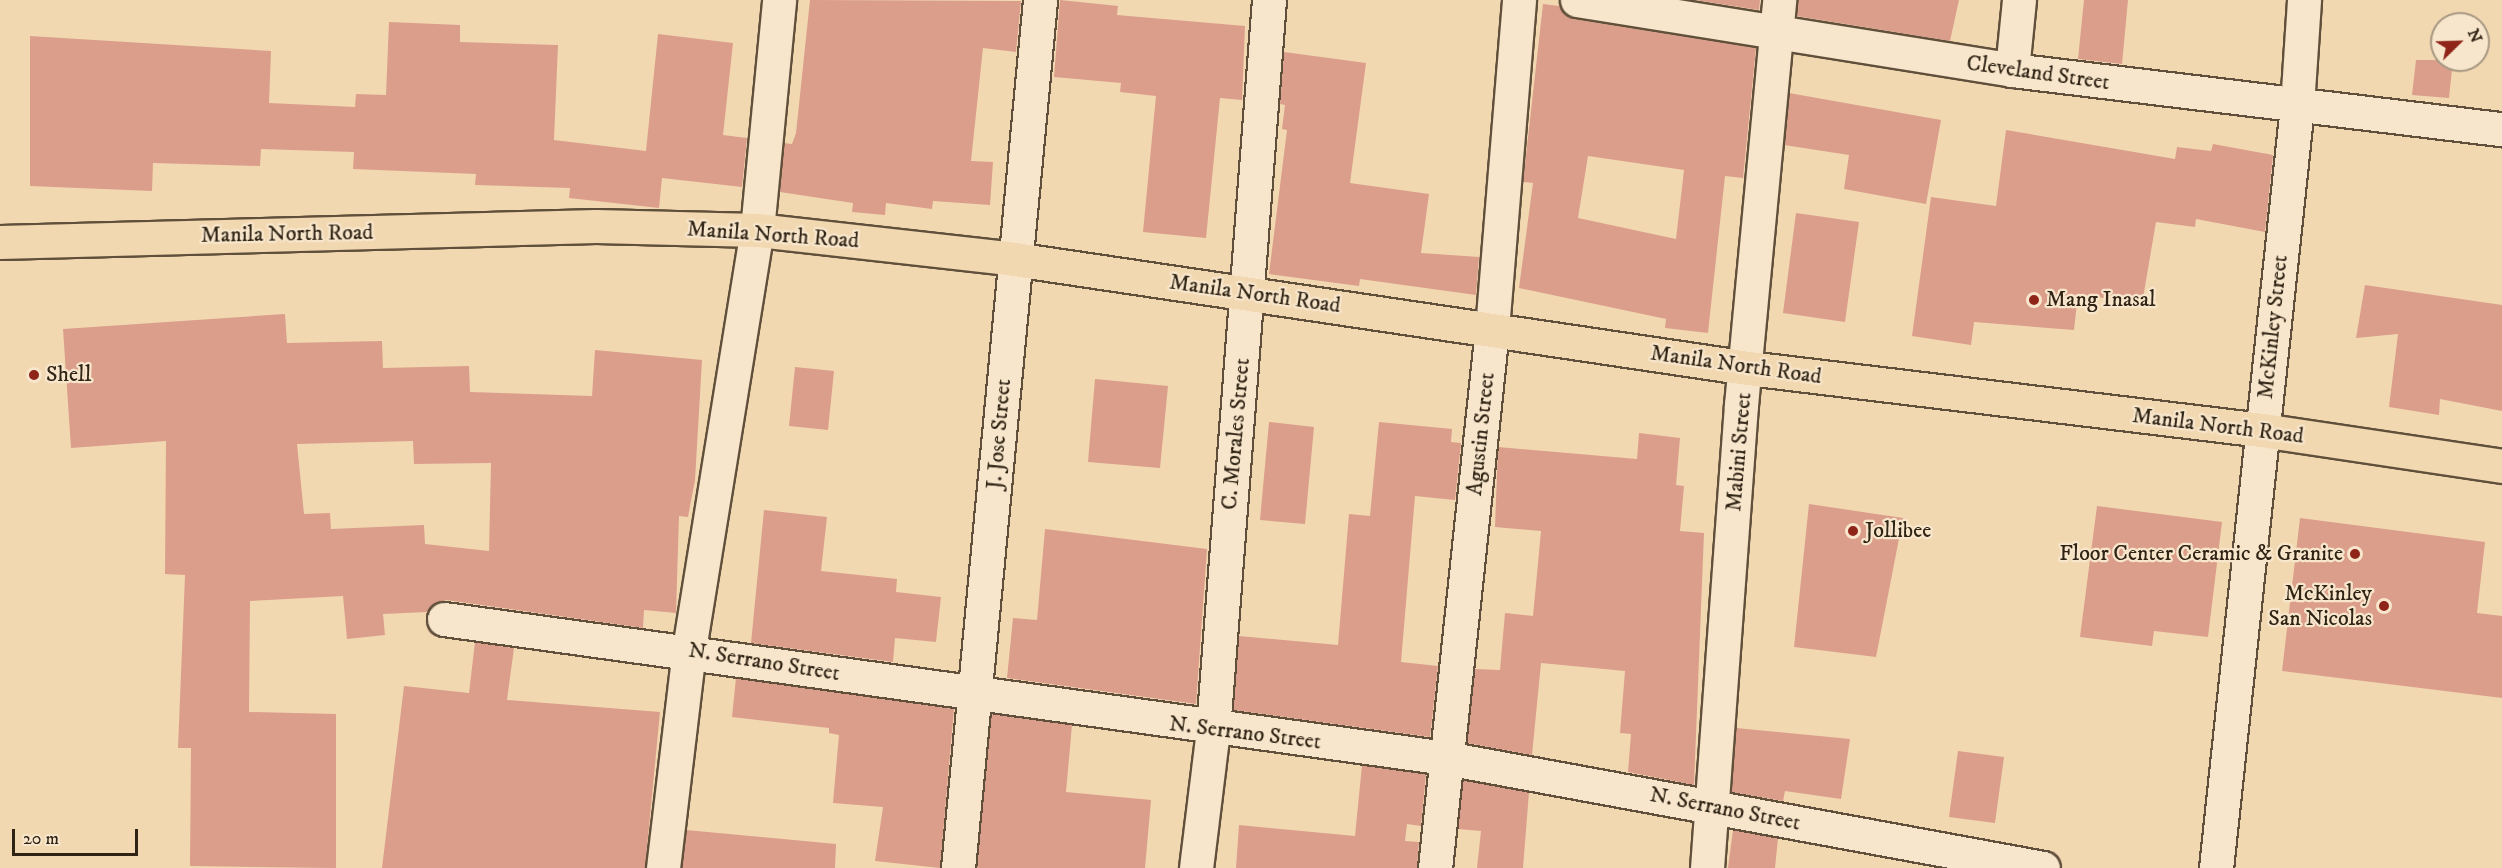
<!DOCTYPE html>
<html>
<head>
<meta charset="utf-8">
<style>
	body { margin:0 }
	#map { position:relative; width:2502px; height:868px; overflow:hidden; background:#f2d8b1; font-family:"IM FELL DW Pica",serif }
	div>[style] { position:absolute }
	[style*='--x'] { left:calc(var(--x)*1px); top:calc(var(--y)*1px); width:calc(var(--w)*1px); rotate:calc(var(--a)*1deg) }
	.building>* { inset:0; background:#db9e8b }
	.roads { filter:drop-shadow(2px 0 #60503b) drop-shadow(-2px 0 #60503b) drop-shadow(0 2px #60503b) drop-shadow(0 -2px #60503b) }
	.street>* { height:33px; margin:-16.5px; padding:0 16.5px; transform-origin:16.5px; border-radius:16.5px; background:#f7e6cc }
	.secondary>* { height:33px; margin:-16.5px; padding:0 16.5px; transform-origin:16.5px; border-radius:16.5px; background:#f7e6cc }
	.highway>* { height:33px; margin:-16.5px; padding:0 16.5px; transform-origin:16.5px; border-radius:16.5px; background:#f2d8b1 }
	.dots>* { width:16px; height:16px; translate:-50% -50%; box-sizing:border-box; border:3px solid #f7e6cc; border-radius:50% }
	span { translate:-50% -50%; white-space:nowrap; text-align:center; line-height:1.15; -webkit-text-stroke:4.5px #f7e6cc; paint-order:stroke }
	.street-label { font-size:22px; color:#2f2314 }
	.poi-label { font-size:22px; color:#2f2314 }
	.left { translate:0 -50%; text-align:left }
	.right { translate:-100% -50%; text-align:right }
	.north { position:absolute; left:2430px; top:12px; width:60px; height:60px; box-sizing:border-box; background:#f7e6cc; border:2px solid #a79882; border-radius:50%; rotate:67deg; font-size:16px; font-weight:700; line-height:24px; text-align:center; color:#2f2314 }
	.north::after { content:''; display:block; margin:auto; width:21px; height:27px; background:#8f2418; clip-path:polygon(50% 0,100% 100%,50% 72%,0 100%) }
	.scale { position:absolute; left:12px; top:829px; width:126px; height:27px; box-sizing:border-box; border:3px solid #2f2314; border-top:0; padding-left:8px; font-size:18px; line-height:21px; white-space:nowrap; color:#2f2314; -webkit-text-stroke:4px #f7e6cc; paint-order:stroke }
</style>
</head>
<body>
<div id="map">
	<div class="building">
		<i style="clip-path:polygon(810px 0,1021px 1px,1016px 52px,983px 48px,971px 161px,993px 162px,990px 205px,933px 201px,932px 209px,886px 203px,885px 215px,852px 212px,853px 203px,780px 192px,784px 143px,792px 144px,796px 133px)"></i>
		<i style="clip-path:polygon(1060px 0,1118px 6px,1117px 15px,1245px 26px,1242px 100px,1220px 98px,1206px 238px,1143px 232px,1156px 96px,1120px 92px,1121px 83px,1054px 77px)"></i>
		<i style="clip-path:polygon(1695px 0,1760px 0,1759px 10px)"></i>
		<i style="clip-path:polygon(1797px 0,1959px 0,1950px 41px,1796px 16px)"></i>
		<i style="clip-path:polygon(2084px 0,2128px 0,2122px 64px,2078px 59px)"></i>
		<i style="clip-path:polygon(evenodd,1543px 4px,1559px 6px,1574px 19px,1756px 48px,1743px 178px,1725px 176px,1708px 333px,1665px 328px,1666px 319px,1519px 288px,1533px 183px,1523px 182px,1543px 4px,1588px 156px,1684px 170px,1676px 239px,1578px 218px,1588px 156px)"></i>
		<i style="clip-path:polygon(389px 22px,460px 25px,460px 42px,558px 45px,554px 140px,646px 151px,658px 34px,733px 43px,723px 135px,747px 138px,742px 187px,662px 178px,659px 208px,569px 198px,570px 188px,475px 185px,476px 174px,353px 169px,354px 152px,261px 149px,260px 166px,153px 163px,152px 191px,30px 186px,30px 36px,271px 51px,269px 103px,355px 107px,356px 94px,386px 95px)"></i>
		<i style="clip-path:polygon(1284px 52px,1366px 63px,1350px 183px,1429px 194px,1421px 253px,1479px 257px,1476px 295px,1360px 279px,1359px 286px,1269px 274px,1287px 130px,1282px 129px,1285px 105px,1280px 104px)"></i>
		<i style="clip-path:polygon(2416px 60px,2453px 60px,2449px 98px,2412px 95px)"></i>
		<i style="clip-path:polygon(1789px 93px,1941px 120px,1926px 204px,1844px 189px,1849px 155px,1784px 145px)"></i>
		<i style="clip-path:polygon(2006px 130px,2175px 159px,2177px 147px,2211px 151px,2213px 144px,2273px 155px,2265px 232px,2196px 219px,2195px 227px,2156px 222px,2142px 304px,2078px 294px,2074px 330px,1974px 322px,1971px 345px,1912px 336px,1931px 197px,1996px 206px)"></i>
		<i style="clip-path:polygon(1796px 213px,1859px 222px,1845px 322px,1783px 313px)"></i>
		<i style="clip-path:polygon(2365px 285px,2502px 305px,2502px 411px,2440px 399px,2439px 415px,2389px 407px,2398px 334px,2356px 338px)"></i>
		<i style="clip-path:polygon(evenodd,285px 314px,287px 343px,382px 341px,383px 368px,469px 366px,470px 392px,592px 396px,595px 350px,702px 360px,695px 480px,688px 517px,679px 516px,676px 613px,644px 610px,643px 628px,446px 600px,427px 612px,383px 614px,385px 635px,347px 639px,343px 596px,250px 601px,249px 712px,336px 714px,336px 868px,190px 866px,191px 748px,178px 748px,185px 575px,165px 574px,166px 441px,71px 448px,63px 329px,285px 314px,413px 441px,414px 464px,491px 463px,489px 551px,425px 544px,424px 525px,331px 529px,330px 513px,304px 514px,297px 444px,413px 441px)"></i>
		<i style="clip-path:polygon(795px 367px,834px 371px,828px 430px,789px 426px)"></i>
		<i style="clip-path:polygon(1095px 379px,1168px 386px,1160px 468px,1088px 462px)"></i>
		<i style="clip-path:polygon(1269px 422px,1314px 427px,1305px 524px,1260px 520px)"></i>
		<i style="clip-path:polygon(1379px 422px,1452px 429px,1451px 442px,1461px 443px,1455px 500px,1415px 496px,1401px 662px,1438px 666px,1430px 737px,1233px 710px,1239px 636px,1338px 645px,1349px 514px,1370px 516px)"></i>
		<i style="clip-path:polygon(1639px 433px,1680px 438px,1676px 485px,1684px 486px,1680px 531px,1704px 533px,1694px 785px,1628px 772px,1631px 734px,1620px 733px,1625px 671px,1541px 663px,1532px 755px,1467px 743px,1475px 669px,1500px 670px,1505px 613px,1533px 616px,1541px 531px,1495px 527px,1498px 447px,1637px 459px)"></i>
		<i style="clip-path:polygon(1809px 504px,1903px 518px,1876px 657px,1794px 647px)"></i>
		<i style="clip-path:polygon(2097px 506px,2222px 522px,2208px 637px,2154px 631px,2152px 646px,2080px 637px)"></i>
		<i style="clip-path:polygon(764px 510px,827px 517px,821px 571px,897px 579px,896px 592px,941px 597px,936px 642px,895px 638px,893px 662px,751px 643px)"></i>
		<i style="clip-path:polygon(2300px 518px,2485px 542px,2477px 613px,2502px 616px,2502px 698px,2282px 671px)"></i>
		<i style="clip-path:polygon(1045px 529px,1207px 549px,1196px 704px,1007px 678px,1013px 618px,1037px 620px)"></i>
		<i style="clip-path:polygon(475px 642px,514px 648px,507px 700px,660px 712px,645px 868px,382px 868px,404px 686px,469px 693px)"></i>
		<i style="clip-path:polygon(736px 678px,954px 709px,940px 868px,875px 861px,883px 807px,833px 803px,839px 735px,829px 733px,829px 728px,732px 717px)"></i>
		<i style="clip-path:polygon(991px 714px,1072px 725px,1066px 792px,1151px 800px,1145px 868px,977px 868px)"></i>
		<i style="clip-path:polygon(1736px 728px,1850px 739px,1841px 799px,1785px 791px,1783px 801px,1731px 792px)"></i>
		<i style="clip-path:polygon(1958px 751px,2004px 757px,1995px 823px,1949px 817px)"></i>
		<i style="clip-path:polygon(1362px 765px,1426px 774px,1421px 826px,1407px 824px,1405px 841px,1419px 842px,1417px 868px,1236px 868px,1239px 825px,1355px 836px)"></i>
		<i style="clip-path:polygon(1463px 780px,1529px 792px,1523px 868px,1477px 868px,1481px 831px,1458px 829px)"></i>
		<i style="clip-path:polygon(686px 830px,836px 844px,835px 868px,682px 868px)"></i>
		<i style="clip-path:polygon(1733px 830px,1778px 838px,1775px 868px,1728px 868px)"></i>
	</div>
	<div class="roads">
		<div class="street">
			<i style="--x:1577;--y:0;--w:441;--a:9.1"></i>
			<i style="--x:2012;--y:70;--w:494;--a:6.9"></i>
			<i style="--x:2012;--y:70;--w:70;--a:-84.3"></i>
			<i style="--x:444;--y:619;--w:1012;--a:7.9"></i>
			<i style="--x:1446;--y:758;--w:607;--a:10.44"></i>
			<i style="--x:663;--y:868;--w:221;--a:-83.2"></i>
			<i style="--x:689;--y:649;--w:424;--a:-80.8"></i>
			<i style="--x:958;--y:868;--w:872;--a:-84.6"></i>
			<i style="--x:1196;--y:868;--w:140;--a:-83"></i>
			<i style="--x:1213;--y:729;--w:731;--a:-85.61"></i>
			<i style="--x:1435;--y:868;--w:542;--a:-83.96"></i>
			<i style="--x:1492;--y:329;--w:330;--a:-85.3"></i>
			<i style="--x:1707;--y:868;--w:464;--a:-85.8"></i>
			<i style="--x:1741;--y:405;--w:407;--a:-84.6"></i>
			<i style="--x:2216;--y:868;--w:766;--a:-83.93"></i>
			<i style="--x:2297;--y:106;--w:106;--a:-86.2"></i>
		</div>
		<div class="secondary">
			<i style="--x:757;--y:230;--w:231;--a:-84.5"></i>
		</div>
		<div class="highway">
			<i style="--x:0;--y:242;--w:596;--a:-1.54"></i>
			<i style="--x:596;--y:226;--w:161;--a:1.4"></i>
			<i style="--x:757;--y:230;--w:259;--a:6.4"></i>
			<i style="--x:1014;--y:259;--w:742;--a:8.45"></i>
			<i style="--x:1748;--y:368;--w:518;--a:6.88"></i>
			<i style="--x:2262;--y:430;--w:243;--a:8.5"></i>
		</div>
	</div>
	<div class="dots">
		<i style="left:2034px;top:300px;background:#8f2418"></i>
		<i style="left:34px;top:375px;background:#8f2418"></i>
		<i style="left:1853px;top:531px;background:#8f2418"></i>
		<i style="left:2355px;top:554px;background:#8f2418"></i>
		<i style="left:2384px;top:606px;background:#8f2418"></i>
	</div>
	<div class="street-label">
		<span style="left:2038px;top:73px;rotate:8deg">Cleveland Street</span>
		<span style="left:287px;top:234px;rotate:-1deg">Manila North Road</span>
		<span style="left:773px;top:235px;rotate:4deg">Manila North Road</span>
		<span style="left:1255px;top:294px;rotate:8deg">Manila North Road</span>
		<span style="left:2273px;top:327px;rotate:-84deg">McKinley Street</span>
		<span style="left:1736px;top:365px;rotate:8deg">Manila North Road</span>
		<span style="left:2218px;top:426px;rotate:7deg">Manila North Road</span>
		<span style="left:999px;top:434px;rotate:-85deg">J. Jose Street</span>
		<span style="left:1236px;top:434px;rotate:-85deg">C. Morales Street</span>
		<span style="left:1481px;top:434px;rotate:-84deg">Agustin Street</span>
		<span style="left:1739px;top:452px;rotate:-85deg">Mabini Street</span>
		<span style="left:764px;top:662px;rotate:9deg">N. Serrano Street</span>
		<span style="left:1245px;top:733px;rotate:7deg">N. Serrano Street</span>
		<span style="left:1725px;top:809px;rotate:11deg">N. Serrano Street</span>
	</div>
	<div class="poi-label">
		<span class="left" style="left:2046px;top:300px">Mang Inasal</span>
		<span class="left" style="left:46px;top:375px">Shell</span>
		<span class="left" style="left:1865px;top:531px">Jollibee</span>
		<span class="right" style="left:2343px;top:554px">Floor Center Ceramic &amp; Granite</span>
		<span class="right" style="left:2372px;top:606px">McKinley<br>San Nicolas</span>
	</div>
	<div class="north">N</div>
	<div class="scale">20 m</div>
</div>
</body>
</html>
